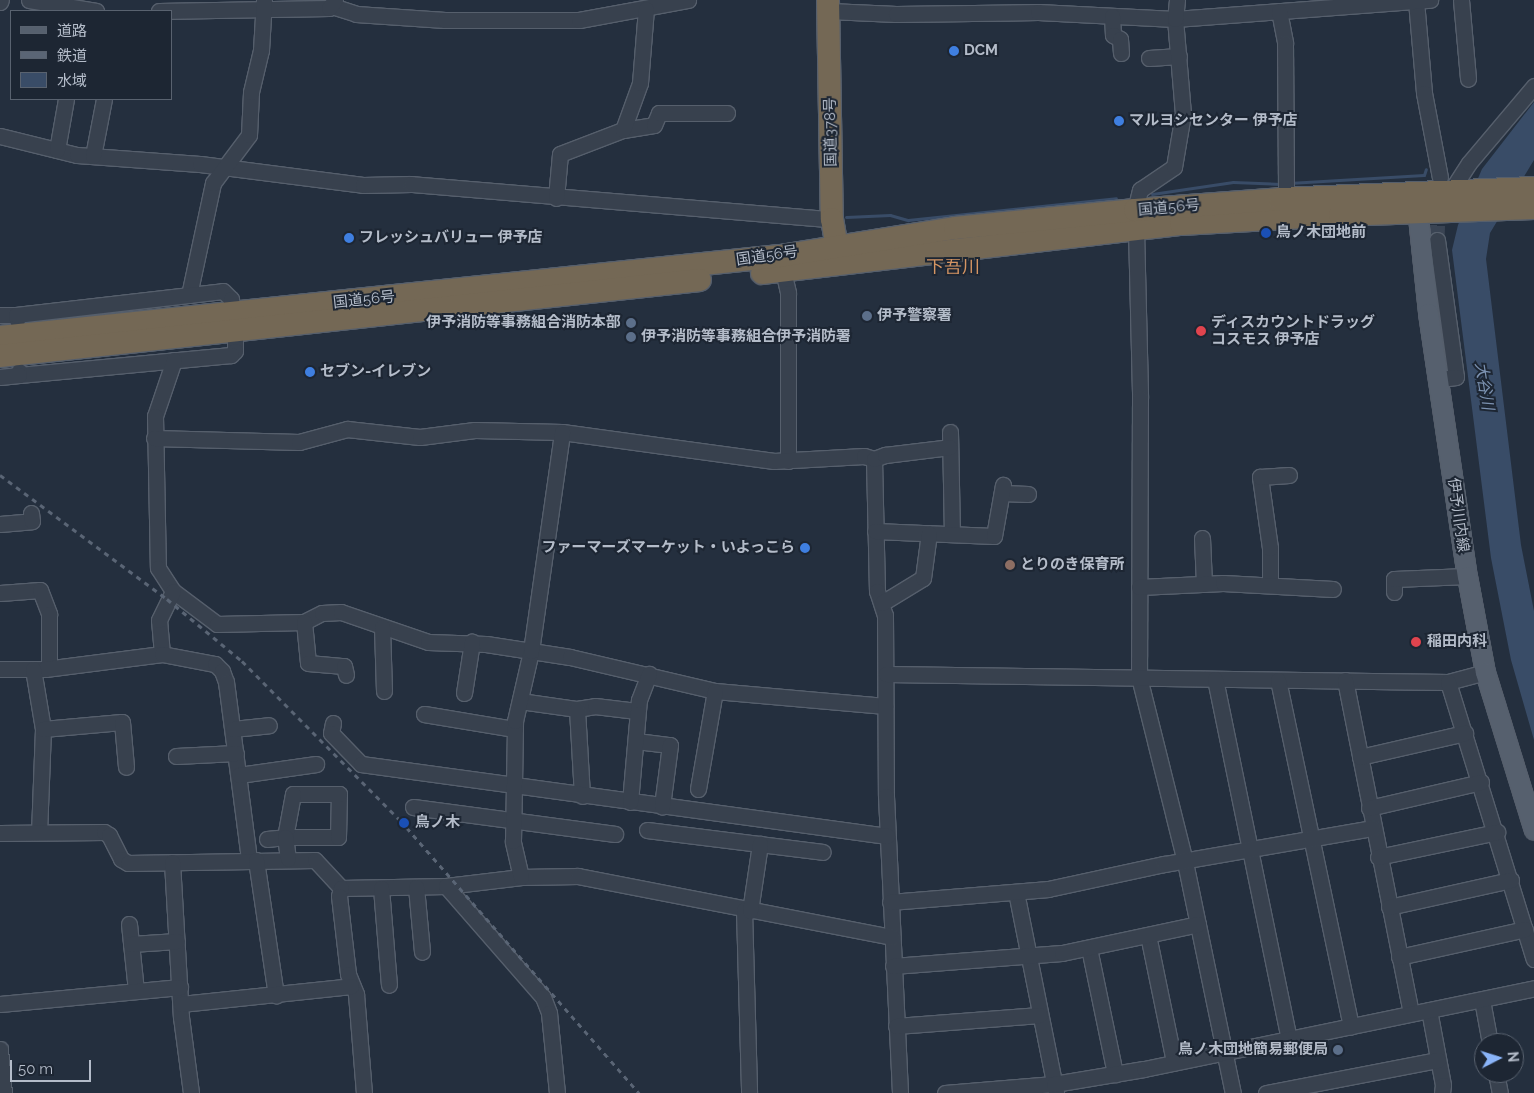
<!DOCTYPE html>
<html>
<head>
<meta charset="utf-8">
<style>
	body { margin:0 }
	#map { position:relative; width:1534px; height:1093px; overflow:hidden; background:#242f3e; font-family:Raleway,"Noto Sans JP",sans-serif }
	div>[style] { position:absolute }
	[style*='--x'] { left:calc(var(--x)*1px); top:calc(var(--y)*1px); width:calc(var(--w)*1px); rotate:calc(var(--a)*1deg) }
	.water>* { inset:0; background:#394c67 }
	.stream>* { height:3px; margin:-1.5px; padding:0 1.5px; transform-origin:1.5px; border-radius:1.5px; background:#394c67 }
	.minor-tunnel>* { height:15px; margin-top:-7.5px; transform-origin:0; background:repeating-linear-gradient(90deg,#3a4453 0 15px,transparent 0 23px) }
	.roads { filter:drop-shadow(1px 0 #565f6c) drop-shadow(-1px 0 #565f6c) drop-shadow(0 1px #565f6c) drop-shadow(0 -1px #565f6c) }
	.minor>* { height:15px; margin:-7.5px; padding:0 7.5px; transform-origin:7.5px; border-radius:7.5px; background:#38414e }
	.major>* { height:19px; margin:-9.5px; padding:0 9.5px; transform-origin:9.5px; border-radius:9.5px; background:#56606e }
	.highway>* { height:22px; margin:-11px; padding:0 11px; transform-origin:11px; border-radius:11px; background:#746855 }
	.rail>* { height:3px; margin-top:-1.5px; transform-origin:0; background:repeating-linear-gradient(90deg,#5a6575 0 5px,transparent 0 10px) }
	.dots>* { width:14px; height:14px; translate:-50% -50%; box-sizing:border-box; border:2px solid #1d2633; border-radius:50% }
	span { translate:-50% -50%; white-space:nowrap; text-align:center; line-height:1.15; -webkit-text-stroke:4px #1d2633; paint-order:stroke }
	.poi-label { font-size:15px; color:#b4bcc9; font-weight:700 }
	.left { translate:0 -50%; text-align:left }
	.right { translate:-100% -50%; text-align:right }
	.street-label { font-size:15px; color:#b4bcc9 }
	.water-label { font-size:16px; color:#7c92b1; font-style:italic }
	.quarter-label { font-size:18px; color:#d59563 }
	.legend { position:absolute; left:10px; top:10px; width:162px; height:90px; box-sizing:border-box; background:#1d2633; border:1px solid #59626f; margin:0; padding:6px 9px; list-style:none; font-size:15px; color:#b4bcc9 }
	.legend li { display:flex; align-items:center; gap:10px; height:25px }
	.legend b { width:25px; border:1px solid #59626f }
	.north { position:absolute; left:1474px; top:1033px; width:50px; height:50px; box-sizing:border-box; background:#1d2633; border:1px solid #59626f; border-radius:50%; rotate:85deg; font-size:14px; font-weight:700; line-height:20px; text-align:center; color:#b4bcc9 }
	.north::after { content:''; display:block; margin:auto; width:18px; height:22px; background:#8ab4f8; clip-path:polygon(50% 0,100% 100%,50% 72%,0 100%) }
	.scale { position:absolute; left:10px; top:1060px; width:81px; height:22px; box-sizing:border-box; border:2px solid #b4bcc9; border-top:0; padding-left:6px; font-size:15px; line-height:18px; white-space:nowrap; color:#b4bcc9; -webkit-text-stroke:4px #1d2633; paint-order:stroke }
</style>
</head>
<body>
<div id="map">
	<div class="water">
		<i style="clip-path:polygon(1534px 102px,1534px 160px,1490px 233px,1486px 259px,1521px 545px,1534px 611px,1534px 740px,1511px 660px,1491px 558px,1452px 250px,1458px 225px,1482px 169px)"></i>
	</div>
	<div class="stream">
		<i style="--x:1289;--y:183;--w:135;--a:-3.4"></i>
		<i style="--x:1424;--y:175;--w:6;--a:-72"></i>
		<i style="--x:1152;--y:194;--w:82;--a:-8.4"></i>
		<i style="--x:1233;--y:182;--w:47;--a:2.4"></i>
		<i style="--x:846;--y:217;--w:44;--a:-2.6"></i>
		<i style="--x:890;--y:215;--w:19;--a:16"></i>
		<i style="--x:908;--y:220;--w:209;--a:-6"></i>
	</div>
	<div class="minor-tunnel">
		<i style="--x:1437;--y:240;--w:36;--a:-88"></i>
	</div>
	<div class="roads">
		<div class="minor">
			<i style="--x:29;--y:0;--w:68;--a:9.3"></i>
			<i style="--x:1461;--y:0;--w:79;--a:84.9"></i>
			<i style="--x:1416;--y:1;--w:92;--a:85"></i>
			<i style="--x:1424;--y:93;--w:86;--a:79.3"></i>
			<i style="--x:0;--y:2;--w:2;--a:-63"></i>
			<i style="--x:332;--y:6;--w:25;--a:18"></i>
			<i style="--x:356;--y:14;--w:89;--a:3.9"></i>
			<i style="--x:445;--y:20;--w:134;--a:0"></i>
			<i style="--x:579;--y:20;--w:111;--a:-10.4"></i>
			<i style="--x:159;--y:11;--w:170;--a:-1"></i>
			<i style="--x:329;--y:8;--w:10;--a:-53"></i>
			<i style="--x:829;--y:11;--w:67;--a:2.6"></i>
			<i style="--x:896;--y:14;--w:142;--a:-0.8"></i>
			<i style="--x:1038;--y:12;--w:137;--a:2.9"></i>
			<i style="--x:1175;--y:19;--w:256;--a:-4.3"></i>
			<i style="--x:1279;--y:11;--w:33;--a:79"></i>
			<i style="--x:1285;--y:43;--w:156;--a:89.6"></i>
			<i style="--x:1112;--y:16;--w:19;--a:87"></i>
			<i style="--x:1113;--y:35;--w:8;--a:30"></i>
			<i style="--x:1120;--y:39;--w:14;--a:86"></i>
			<i style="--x:1149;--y:58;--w:30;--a:-4"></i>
			<i style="--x:623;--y:130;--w:31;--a:-9"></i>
			<i style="--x:654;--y:125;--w:13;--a:-67"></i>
			<i style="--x:659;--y:113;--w:68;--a:0"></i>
			<i style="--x:0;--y:136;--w:79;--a:13.9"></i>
			<i style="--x:77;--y:155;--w:123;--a:4.2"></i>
			<i style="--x:200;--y:164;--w:164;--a:7.3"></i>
			<i style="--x:363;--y:185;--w:48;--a:-1.2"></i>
			<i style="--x:411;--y:184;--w:422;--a:4.8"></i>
			<i style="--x:57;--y:150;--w:52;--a:-80"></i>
			<i style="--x:93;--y:156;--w:58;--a:-79.1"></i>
			<i style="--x:1447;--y:197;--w:40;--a:-57.1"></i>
			<i style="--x:1469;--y:163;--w:101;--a:-49.8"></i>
			<i style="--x:556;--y:198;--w:44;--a:-84.8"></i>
			<i style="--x:560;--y:154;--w:67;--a:-20.9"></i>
			<i style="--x:623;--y:130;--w:50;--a:-70.1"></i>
			<i style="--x:640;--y:83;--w:74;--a:-85.4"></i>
			<i style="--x:1135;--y:210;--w:21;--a:-76"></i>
			<i style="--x:1140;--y:190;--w:41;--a:-34.1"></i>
			<i style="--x:1174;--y:167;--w:54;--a:-80.4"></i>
			<i style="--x:1183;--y:114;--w:95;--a:-94.8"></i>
			<i style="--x:1175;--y:19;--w:19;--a:-84"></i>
			<i style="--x:1136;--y:229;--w:169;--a:88.6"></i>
			<i style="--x:1140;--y:398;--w:279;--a:90.2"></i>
			<i style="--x:1139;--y:677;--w:191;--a:76"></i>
			<i style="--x:1185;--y:862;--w:236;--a:78.3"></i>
			<i style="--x:1437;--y:240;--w:138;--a:82.1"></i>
			<i style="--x:1456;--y:377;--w:16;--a:173"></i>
			<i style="--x:781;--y:262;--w:32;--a:77"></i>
			<i style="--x:788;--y:293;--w:168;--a:90"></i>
			<i style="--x:189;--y:295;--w:115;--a:-77.9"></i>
			<i style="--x:213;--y:183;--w:60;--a:-53.1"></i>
			<i style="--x:249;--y:135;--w:43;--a:-87.3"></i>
			<i style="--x:251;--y:92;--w:43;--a:-76.6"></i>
			<i style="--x:261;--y:50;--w:50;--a:-86.6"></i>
			<i style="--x:0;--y:315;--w:16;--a:0"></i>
			<i style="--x:17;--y:320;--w:5;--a:-101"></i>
			<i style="--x:16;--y:315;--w:208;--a:-6.6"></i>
			<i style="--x:223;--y:291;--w:11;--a:45"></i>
			<i style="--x:231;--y:299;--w:33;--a:83"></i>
			<i style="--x:235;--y:332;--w:19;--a:90"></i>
			<i style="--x:235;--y:351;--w:6;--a:135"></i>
			<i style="--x:231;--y:355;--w:213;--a:174.6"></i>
			<i style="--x:19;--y:375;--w:4;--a:-90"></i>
			<i style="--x:174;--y:360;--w:59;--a:108.7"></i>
			<i style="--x:155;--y:416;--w:152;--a:88.9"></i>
			<i style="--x:158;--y:568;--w:27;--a:57"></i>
			<i style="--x:173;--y:591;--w:55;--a:36.9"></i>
			<i style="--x:217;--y:624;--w:87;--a:-1.3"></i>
			<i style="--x:304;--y:622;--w:20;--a:-27"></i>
			<i style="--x:322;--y:613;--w:19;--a:-3"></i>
			<i style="--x:341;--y:612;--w:92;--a:19"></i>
			<i style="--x:428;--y:642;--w:58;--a:2"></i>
			<i style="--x:486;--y:644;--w:85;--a:8.8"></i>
			<i style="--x:570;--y:657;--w:149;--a:13.2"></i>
			<i style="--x:715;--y:691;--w:171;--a:5"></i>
			<i style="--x:0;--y:377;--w:19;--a:-6"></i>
			<i style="--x:950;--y:432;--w:102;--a:88.9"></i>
			<i style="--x:154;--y:438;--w:145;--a:1.6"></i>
			<i style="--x:299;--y:442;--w:50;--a:-15.2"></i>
			<i style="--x:347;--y:429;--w:73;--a:6.3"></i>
			<i style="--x:420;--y:437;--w:55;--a:-7.3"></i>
			<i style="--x:475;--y:430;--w:87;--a:1.3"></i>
			<i style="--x:562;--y:432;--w:214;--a:7.8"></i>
			<i style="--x:774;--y:461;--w:90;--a:-3.2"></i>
			<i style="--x:864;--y:456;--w:10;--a:17"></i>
			<i style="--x:874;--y:459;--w:132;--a:88.7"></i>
			<i style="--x:877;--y:591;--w:25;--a:72"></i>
			<i style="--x:885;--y:615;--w:181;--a:89.7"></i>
			<i style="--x:886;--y:796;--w:297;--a:87.3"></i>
			<i style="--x:874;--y:459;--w:12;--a:-20"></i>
			<i style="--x:885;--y:455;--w:65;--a:-7"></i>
			<i style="--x:1002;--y:493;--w:26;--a:2"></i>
			<i style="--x:0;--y:524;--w:32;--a:-5"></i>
			<i style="--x:32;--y:521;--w:8;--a:-97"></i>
			<i style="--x:875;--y:531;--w:119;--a:2.4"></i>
			<i style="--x:994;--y:536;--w:52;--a:-80"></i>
			<i style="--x:1202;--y:538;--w:46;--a:87.5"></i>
			<i style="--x:1270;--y:585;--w:37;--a:-90"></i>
			<i style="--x:1270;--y:548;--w:72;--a:-98"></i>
			<i style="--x:1260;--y:477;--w:29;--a:-4"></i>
			<i style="--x:1139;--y:587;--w:84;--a:-2.7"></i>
			<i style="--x:1223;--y:583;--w:110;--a:3.1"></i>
			<i style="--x:1394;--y:592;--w:13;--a:-90"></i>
			<i style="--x:1394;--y:579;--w:73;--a:-2.4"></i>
			<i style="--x:0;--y:593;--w:40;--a:-4.3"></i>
			<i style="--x:40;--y:590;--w:26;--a:69"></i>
			<i style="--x:49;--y:614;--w:54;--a:90"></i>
			<i style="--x:882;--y:603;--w:48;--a:-31.4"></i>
			<i style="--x:923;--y:578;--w:45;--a:-82.4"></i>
			<i style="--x:304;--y:622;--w:41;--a:84.4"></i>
			<i style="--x:308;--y:663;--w:36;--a:5"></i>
			<i style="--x:344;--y:666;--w:9;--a:77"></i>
			<i style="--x:382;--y:627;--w:64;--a:88.2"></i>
			<i style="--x:162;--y:654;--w:34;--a:-95"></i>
			<i style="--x:159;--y:620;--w:32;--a:-64"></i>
			<i style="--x:0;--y:669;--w:45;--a:0"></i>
			<i style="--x:45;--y:669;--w:118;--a:-7.3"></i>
			<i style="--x:162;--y:654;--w:54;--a:10.7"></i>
			<i style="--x:215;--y:664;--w:10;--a:45"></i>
			<i style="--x:222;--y:671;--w:12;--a:70"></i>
			<i style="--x:226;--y:682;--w:178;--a:82.6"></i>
			<i style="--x:33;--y:669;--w:61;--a:80.5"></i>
			<i style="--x:43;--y:729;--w:103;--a:92.2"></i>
			<i style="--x:886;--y:674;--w:562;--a:0.82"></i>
			<i style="--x:1448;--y:682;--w:38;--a:-15"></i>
			<i style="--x:1215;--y:679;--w:367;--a:78.4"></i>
			<i style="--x:1278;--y:680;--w:354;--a:78.1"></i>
			<i style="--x:1345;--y:680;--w:339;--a:78.8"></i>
			<i style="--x:1448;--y:682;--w:290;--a:72.8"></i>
			<i style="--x:464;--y:693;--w:52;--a:-81.1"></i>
			<i style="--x:520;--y:701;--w:58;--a:8"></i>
			<i style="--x:577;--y:709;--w:18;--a:-9"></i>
			<i style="--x:595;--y:706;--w:42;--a:6.8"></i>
			<i style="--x:577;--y:709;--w:87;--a:86.7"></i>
			<i style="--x:424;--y:714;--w:92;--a:9.4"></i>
			<i style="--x:333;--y:723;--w:10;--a:101"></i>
			<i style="--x:331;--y:733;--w:43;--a:45.9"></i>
			<i style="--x:361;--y:764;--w:531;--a:7.79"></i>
			<i style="--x:43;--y:729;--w:79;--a:-5.1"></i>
			<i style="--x:122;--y:722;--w:45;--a:84.9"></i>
			<i style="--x:233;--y:729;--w:36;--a:-6"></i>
			<i style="--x:636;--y:741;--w:34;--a:7"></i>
			<i style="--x:670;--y:745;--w:62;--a:97.5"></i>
			<i style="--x:176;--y:756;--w:60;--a:-2.9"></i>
			<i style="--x:1360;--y:757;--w:108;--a:-12.9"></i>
			<i style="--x:239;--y:775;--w:78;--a:-8.1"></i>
			<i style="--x:698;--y:789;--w:99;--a:-80.2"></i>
			<i style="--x:630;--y:802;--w:102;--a:-85"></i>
			<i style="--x:639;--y:700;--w:28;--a:-69"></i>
			<i style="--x:413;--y:807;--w:204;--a:7.6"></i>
			<i style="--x:1369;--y:808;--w:115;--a:-13.1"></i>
			<i style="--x:647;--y:830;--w:177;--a:7.1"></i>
			<i style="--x:0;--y:833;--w:104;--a:-0.6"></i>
			<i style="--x:104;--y:832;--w:6;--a:31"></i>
			<i style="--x:109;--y:835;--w:27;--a:63"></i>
			<i style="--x:121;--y:859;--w:8;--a:30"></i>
			<i style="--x:128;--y:863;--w:187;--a:-0.9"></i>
			<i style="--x:315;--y:860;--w:38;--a:47"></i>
			<i style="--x:341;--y:888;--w:105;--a:-1.1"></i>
			<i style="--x:446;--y:886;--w:76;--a:-6.8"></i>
			<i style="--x:521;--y:877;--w:57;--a:-1"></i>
			<i style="--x:578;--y:876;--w:320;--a:11"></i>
			<i style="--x:267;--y:839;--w:18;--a:-6"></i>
			<i style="--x:285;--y:837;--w:53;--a:0"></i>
			<i style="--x:338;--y:837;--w:43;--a:-88.7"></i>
			<i style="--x:339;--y:794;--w:46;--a:180"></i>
			<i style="--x:293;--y:794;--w:44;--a:100.5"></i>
			<i style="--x:285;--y:837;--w:22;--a:82"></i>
			<i style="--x:1378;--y:857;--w:122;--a:-11.9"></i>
			<i style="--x:256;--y:860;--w:137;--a:81.6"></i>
			<i style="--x:172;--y:862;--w:155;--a:86.7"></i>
			<i style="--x:181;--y:1017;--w:77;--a:82.5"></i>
			<i style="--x:521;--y:877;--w:37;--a:-103"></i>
			<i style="--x:513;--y:841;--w:120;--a:-89"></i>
			<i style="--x:515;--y:721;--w:72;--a:-77.1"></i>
			<i style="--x:531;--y:651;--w:221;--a:-81.9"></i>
			<i style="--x:446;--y:886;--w:147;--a:48.9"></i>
			<i style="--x:543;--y:997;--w:17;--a:69"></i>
			<i style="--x:549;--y:1013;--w:80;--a:84.3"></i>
			<i style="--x:416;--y:887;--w:65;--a:84.7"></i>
			<i style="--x:341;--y:888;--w:8;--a:104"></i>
			<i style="--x:339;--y:896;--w:79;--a:83.4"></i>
			<i style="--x:348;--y:974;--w:22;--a:68"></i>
			<i style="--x:356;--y:994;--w:99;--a:85.4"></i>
			<i style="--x:381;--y:888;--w:97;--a:85.3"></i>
			<i style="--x:1016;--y:892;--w:205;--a:78.7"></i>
			<i style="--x:890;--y:902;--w:159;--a:-4.7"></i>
			<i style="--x:1048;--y:889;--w:119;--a:-12.2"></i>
			<i style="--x:1164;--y:864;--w:212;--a:-9.8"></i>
			<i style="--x:1389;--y:907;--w:125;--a:-12.5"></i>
			<i style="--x:744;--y:910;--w:183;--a:88.4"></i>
			<i style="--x:750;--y:911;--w:68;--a:-81.5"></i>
			<i style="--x:129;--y:924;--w:67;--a:84"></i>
			<i style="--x:1148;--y:935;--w:130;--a:78.4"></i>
			<i style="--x:131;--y:944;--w:46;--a:-3.7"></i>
			<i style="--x:1089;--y:948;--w:129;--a:78.3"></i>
			<i style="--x:1399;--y:957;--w:129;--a:-12.5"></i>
			<i style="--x:893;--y:966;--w:169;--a:-4.4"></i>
			<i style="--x:1062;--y:953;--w:139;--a:-12"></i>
			<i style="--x:1482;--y:1000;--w:44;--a:79.5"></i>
			<i style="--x:0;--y:1004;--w:181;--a:-5.4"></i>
			<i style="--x:181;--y:1004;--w:171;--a:-6"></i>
			<i style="--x:1429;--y:1010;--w:76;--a:79.4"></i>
			<i style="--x:1443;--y:1085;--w:8;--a:97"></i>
			<i style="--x:896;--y:1026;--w:144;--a:-4.4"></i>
			<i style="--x:0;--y:1049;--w:44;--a:84.8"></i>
			<i style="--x:1496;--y:1073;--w:20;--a:79"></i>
			<i style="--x:945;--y:1093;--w:109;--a:-4.7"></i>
			<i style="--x:1054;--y:1084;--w:91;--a:-9.5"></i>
			<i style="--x:1144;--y:1069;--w:398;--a:-11.7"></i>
			<i style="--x:1266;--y:1093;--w:175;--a:-10.9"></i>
		</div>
		<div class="major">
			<i style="--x:1416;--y:198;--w:116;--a:84"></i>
			<i style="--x:1428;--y:313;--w:266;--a:81.6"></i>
			<i style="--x:1467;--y:576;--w:98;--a:79.4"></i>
			<i style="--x:1485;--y:672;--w:165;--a:72.8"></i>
		</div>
		<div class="highway">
			<i style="--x:828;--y:0;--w:219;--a:89"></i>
			<i style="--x:832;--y:219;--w:40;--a:80"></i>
			<i style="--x:762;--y:273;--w:422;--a:-6.7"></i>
			<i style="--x:1181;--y:224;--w:159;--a:-3.2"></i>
			<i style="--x:1340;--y:215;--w:194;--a:-2.1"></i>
			<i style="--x:0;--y:337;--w:784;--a:-5.93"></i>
			<i style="--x:780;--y:256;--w:177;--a:-9.1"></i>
			<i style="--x:955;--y:228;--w:181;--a:-5.7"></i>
			<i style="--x:1135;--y:210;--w:145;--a:-4.3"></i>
			<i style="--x:1280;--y:199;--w:254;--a:-2.5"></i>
			<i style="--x:0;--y:356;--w:704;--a:-6.2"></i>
		</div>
	</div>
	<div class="rail">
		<i style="--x:0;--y:475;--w:208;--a:36.6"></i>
		<i style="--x:167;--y:599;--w:97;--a:39.6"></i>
		<i style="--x:242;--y:661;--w:224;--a:45.2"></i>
		<i style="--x:400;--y:820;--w:363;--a:48.8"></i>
	</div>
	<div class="dots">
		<i style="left:954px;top:51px;background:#3f7fe0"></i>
		<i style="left:1119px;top:121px;background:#3f7fe0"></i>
		<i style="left:1266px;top:233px;background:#1a4fb4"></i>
		<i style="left:349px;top:238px;background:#3f7fe0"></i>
		<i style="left:867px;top:316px;background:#5c6f8a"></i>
		<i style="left:631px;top:323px;background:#5c6f8a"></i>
		<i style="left:1201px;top:331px;background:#e0444e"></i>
		<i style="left:631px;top:337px;background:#5c6f8a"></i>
		<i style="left:310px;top:372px;background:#3f7fe0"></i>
		<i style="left:805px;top:548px;background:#3f7fe0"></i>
		<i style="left:1010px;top:565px;background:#8d6e63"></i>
		<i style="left:1416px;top:642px;background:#e0444e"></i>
		<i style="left:404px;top:823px;background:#1a4fb4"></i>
		<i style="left:1338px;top:1050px;background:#5c6f8a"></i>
	</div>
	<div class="poi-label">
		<span class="left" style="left:964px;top:51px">DCM</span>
		<span class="left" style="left:1129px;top:121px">マルヨシセンター 伊予店</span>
		<span class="left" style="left:1276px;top:233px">鳥ノ木団地前</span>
		<span class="left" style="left:359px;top:238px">フレッシュバリュー 伊予店</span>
		<span class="left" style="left:877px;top:316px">伊予警察署</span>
		<span class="left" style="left:1211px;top:331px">ディスカウントドラッグ<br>コスモス 伊予店</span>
		<span class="right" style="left:621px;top:323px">伊予消防等事務組合消防本部</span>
		<span class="left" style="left:641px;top:337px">伊予消防等事務組合伊予消防署</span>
		<span class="left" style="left:320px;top:372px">セブン-イレブン</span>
		<span class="right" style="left:795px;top:548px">ファーマーズマーケット・いよっこら</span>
		<span class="left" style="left:1020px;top:565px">とりのき保育所</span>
		<span class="left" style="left:1427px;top:642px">稲田内科</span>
		<span class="left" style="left:415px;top:823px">鳥ノ木</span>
		<span class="right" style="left:1328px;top:1050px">鳥ノ木団地簡易郵便局</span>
	</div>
	<div class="street-label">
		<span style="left:831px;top:132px;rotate:-91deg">国道378号</span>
		<span style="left:1169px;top:208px;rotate:-5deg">国道56号</span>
		<span style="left:767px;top:256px;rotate:-8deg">国道56号</span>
		<span style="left:364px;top:300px;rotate:-6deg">国道56号</span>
		<span style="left:1458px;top:515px;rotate:82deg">伊予川内線</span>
	</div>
	<div class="water-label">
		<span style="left:1484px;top:386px;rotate:81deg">大谷川</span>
	</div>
	<div class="quarter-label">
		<span style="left:953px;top:267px">下吾川</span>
	</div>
	<ul class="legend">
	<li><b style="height:6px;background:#56606e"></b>道路</li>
	<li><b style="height:6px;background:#5a6575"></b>鉄道</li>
	<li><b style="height:14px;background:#394c67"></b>水域</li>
	</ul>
	<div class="north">N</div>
	<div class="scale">50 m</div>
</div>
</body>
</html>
